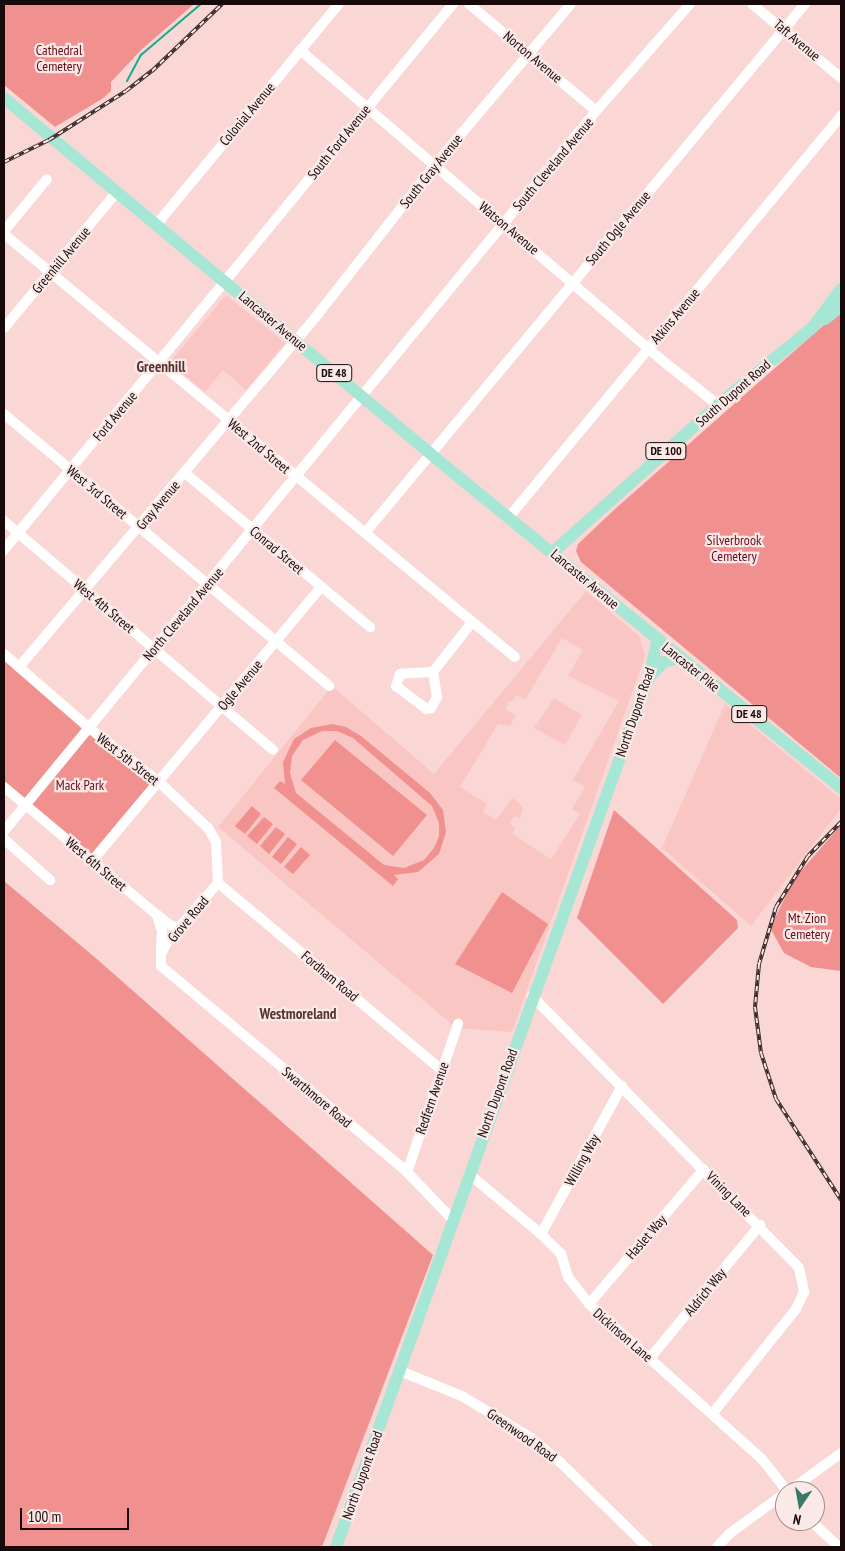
<!DOCTYPE html>
<html>
<head>
<meta charset="utf-8">
<style>
	body { margin:0 }
	#map { position:relative; width:845px; height:1551px; overflow:hidden; background:#fad7d5; font-family:"PT Sans Narrow",sans-serif }
	div>[style] { position:absolute }
	[style*='--x'] { left:calc(var(--x)*1px); top:calc(var(--y)*1px); width:calc(var(--w)*1px); rotate:calc(var(--a)*1deg) }
	.built>* { inset:0; background:#f9c6c4 }
	.green>* { inset:0; background:#f1918f }
	.stream>* { height:2px; margin:-1px; padding:0 1px; transform-origin:1px; border-radius:1px; background:#17ab8d }
	.minor>* { height:10px; margin:-5px; padding:0 5px; transform-origin:5px; border-radius:5px; background:#fff }
	.major>* { height:12px; margin:-6px; padding:0 6px; transform-origin:6px; border-radius:6px; background:#a6e6d4 }
	.rail>* { height:4px; margin-top:-2px; transform-origin:0; background:repeating-linear-gradient(90deg,#fbe9e8 0 5.5px,#3a2928 0 11px); box-sizing:border-box; border-block:1px solid #3a2928 }
	span { translate:-50% -50%; white-space:nowrap; text-align:center; line-height:1.15; -webkit-text-stroke:4.5px #fbe9e8; paint-order:stroke }
	.shield-label span { padding:1px 4px; background:#fbe9e8; border:1px solid; border-radius:4px; -webkit-text-stroke-width:0 }
	.shield-label { font-size:12px; color:#180a0a; font-weight:700 }
	.street-label { font-size:14px; color:#180a0a }
	.park-label { font-size:14px; color:#670c17 }
	.neighbourhood-label { font-size:15px; color:#553433; font-weight:700 }
	.frame { position:absolute; inset:0; border:5px solid #180a0a; pointer-events:none }
	.north { position:absolute; left:775px; top:1481px; width:50px; height:50px; box-sizing:border-box; background:#fbe9e8; border:1px solid #a0908f; border-radius:50%; rotate:192deg; font-size:14px; font-weight:700; line-height:20px; text-align:center; color:#180a0a }
	.north::after { content:''; display:block; margin:auto; width:18px; height:22px; background:#387967; clip-path:polygon(50% 0,100% 100%,50% 72%,0 100%) }
	.scale { position:absolute; left:20px; top:1508px; width:109px; height:22px; box-sizing:border-box; border:2px solid #180a0a; border-top:0; padding-left:6px; font-size:15px; line-height:18px; white-space:nowrap; color:#180a0a; -webkit-text-stroke:4px #fbe9e8; paint-order:stroke }
</style>
</head>
<body>
<div id="map">
	<div class="built">
		<i style="clip-path:polygon(226px 295px,285px 343px,246px 390px,223px 370px,205px 392px,169px 363px)"></i>
		<i style="clip-path:polygon(evenodd,586px 591px,639px 636px,645px 656px,512px 1032px,456px 1028px,218px 827px,332px 686px,434px 774px,586px 591px,562px 638px,583px 650px,568px 676px,619px 701px,573px 780px,585px 787px,572px 809px,580px 814px,551px 859px,512px 834px,515px 828px,510px 824px,514px 816px,520px 819px,523px 807px,517px 801px,512px 798px,496px 820px,483px 812px,487px 804px,460px 787px,498px 724px,510px 726px,516px 715px,506px 710px,509px 701px,512px 702px,516px 695px,525px 700px,562px 638px)"></i>
		<i style="clip-path:polygon(554px 698px,582px 715px,565px 745px,534px 728px)"></i>
		<i style="clip-path:polygon(725px 704px,841px 799px,841px 808px,751px 926px,662px 848px)"></i>
	</div>
	<div class="green">
		<i style="clip-path:polygon(4px 4px,194px 4px,141px 50px,111px 82px,111px 91px,102px 99px,55px 127px,4px 85px)"></i>
		<i style="clip-path:polygon(841px 310px,841px 778px,581px 562px,576px 551px,578px 544px,615px 509px)"></i>
		<i style="clip-path:polygon(4px 654px,159px 782px,92px 861px,4px 787px)"></i>
		<i style="clip-path:polygon(evenodd,332px 724px,346px 727px,361px 736px,430px 793px,443px 810px,446px 832px,439px 854px,418px 872px,394px 875px,398px 879px,393px 886px,274px 788px,280px 781px,285px 784px,283px 762px,294px 739px,311px 728px,332px 724px,322px 731px,337px 731px,353px 738px,432px 806px,439px 823px,439px 836px,434px 848px,424px 860px,404px 868px,384px 865px,296px 793px,290px 773px,292px 756px,303px 740px,322px 731px)"></i>
		<i style="clip-path:polygon(335px 740px,427px 815px,393px 856px,301px 780px)"></i>
		<i style="clip-path:polygon(252px 806px,261px 814px,245px 834px,235px 826px)"></i>
		<i style="clip-path:polygon(614px 810px,737px 920px,738px 928px,663px 1004px,577px 918px)"></i>
		<i style="clip-path:polygon(264px 817px,273px 824px,257px 844px,247px 836px)"></i>
		<i style="clip-path:polygon(841px 825px,841px 971px,811px 967px,784px 953px,770px 928px,794px 879px)"></i>
		<i style="clip-path:polygon(276px 827px,285px 834px,269px 854px,260px 846px)"></i>
		<i style="clip-path:polygon(288px 837px,297px 844px,281px 864px,272px 857px)"></i>
		<i style="clip-path:polygon(301px 847px,310px 855px,293px 874px,284px 867px)"></i>
		<i style="clip-path:polygon(4px 881px,98px 960px,433px 1255px,322px 1547px,4px 1547px)"></i>
		<i style="clip-path:polygon(502px 892px,548px 924px,512px 993px,455px 964px)"></i>
	</div>
	<div class="stream">
		<i style="--x:127;--y:81;--w:30;--a:-62"></i>
		<i style="--x:141;--y:55;--w:79;--a:-40.4"></i>
	</div>
	<div class="minor">
		<i style="--x:469;--y:4;--w:166;--a:40.1"></i>
		<i style="--x:752;--y:4;--w:116;--a:39.7"></i>
		<i style="--x:300;--y:50;--w:478;--a:40.6"></i>
		<i style="--x:663;--y:361;--w:70;--a:38.7"></i>
		<i style="--x:156;--y:225;--w:287;--a:-50.4"></i>
		<i style="--x:4;--y:231;--w:67;--a:-50.4"></i>
		<i style="--x:4;--y:234;--w:663;--a:39.62"></i>
		<i style="--x:4;--y:328;--w:177;--a:-50.3"></i>
		<i style="--x:4;--y:414;--w:424;--a:39.9"></i>
		<i style="--x:185;--y:473;--w:241;--a:39.8"></i>
		<i style="--x:509;--y:517;--w:521;--a:-50.38"></i>
		<i style="--x:4;--y:521;--w:353;--a:40.4"></i>
		<i style="--x:365;--y:533;--w:688;--a:-50.25"></i>
		<i style="--x:4;--y:550;--w:707;--a:-50.57"></i>
		<i style="--x:4;--y:654;--w:113;--a:41"></i>
		<i style="--x:89;--y:728;--w:88;--a:37.6"></i>
		<i style="--x:159;--y:782;--w:67;--a:43.2"></i>
		<i style="--x:208;--y:828;--w:16;--a:60"></i>
		<i style="--x:216;--y:842;--w:41;--a:87.2"></i>
		<i style="--x:19;--y:667;--w:463;--a:-49.7"></i>
		<i style="--x:318;--y:314;--w:188;--a:-51.9"></i>
		<i style="--x:434;--y:166;--w:212;--a:-49.8"></i>
		<i style="--x:433;--y:672;--w:33;--a:177"></i>
		<i style="--x:400;--y:674;--w:13;--a:108"></i>
		<i style="--x:396;--y:686;--w:38;--a:37"></i>
		<i style="--x:426;--y:709;--w:5;--a:-11"></i>
		<i style="--x:431;--y:708;--w:13;--a:-61"></i>
		<i style="--x:437;--y:697;--w:25;--a:-99"></i>
		<i style="--x:433;--y:672;--w:63;--a:-52"></i>
		<i style="--x:4;--y:787;--w:198;--a:39.9"></i>
		<i style="--x:156;--y:914;--w:18;--a:38"></i>
		<i style="--x:170;--y:925;--w:11;--a:15"></i>
		<i style="--x:4;--y:831;--w:932;--a:-50.57"></i>
		<i style="--x:596;--y:111;--w:142;--a:-48.7"></i>
		<i style="--x:4;--y:839;--w:62;--a:41.7"></i>
		<i style="--x:92;--y:861;--w:357;--a:-50.1"></i>
		<i style="--x:218;--y:883;--w:74;--a:131.2"></i>
		<i style="--x:169;--y:939;--w:17;--a:118"></i>
		<i style="--x:161;--y:954;--w:12;--a:90"></i>
		<i style="--x:161;--y:966;--w:321;--a:39.9"></i>
		<i style="--x:407;--y:1172;--w:65;--a:46.2"></i>
		<i style="--x:218;--y:883;--w:292;--a:39.9"></i>
		<i style="--x:157;--y:915;--w:17;--a:73"></i>
		<i style="--x:162;--y:931;--w:21;--a:93"></i>
		<i style="--x:532;--y:996;--w:381;--a:45.5"></i>
		<i style="--x:799;--y:1268;--w:25;--a:78"></i>
		<i style="--x:804;--y:1292;--w:19;--a:115"></i>
		<i style="--x:796;--y:1309;--w:133;--a:128.6"></i>
		<i style="--x:407;--y:1172;--w:157;--a:-71"></i>
		<i style="--x:469;--y:1174;--w:94;--a:39.8"></i>
		<i style="--x:541;--y:1234;--w:28;--a:45"></i>
		<i style="--x:561;--y:1254;--w:24;--a:73"></i>
		<i style="--x:568;--y:1277;--w:34;--a:52"></i>
		<i style="--x:589;--y:1304;--w:232;--a:41.9"></i>
		<i style="--x:762;--y:1459;--w:41;--a:52"></i>
		<i style="--x:541;--y:1234;--w:169;--a:-61.3"></i>
		<i style="--x:589;--y:1304;--w:177;--a:-49.6"></i>
		<i style="--x:650;--y:1358;--w:173;--a:-50.4"></i>
		<i style="--x:400;--y:1371;--w:67;--a:22"></i>
		<i style="--x:462;--y:1396;--w:81;--a:31.3"></i>
		<i style="--x:531;--y:1438;--w:38;--a:40"></i>
		<i style="--x:560;--y:1462;--w:122;--a:44.3"></i>
		<i style="--x:789;--y:1491;--w:64;--a:-36.2"></i>
		<i style="--x:811;--y:1521;--w:38;--a:43"></i>
		<i style="--x:717;--y:1547;--w:18;--a:-47"></i>
		<i style="--x:729;--y:1534;--w:69;--a:-36.2"></i>
	</div>
	<div class="major">
		<i style="--x:4;--y:98;--w:595;--a:39.82"></i>
		<i style="--x:461;--y:479;--w:490;--a:39.1"></i>
		<i style="--x:825;--y:319;--w:21;--a:-39"></i>
		<i style="--x:553;--y:552;--w:221;--a:-41.7"></i>
		<i style="--x:718;--y:405;--w:123;--a:-39.4"></i>
		<i style="--x:813;--y:327;--w:47;--a:-53.6"></i>
		<i style="--x:650;--y:676;--w:20;--a:-45"></i>
		<i style="--x:664;--y:662;--w:16;--a:-18"></i>
		<i style="--x:336;--y:1547;--w:925;--a:-70.21"></i>
		<i style="--x:649;--y:677;--w:39;--a:-77"></i>
	</div>
	<div class="rail">
		<i style="--x:4;--y:162;--w:50;--a:-26.1"></i>
		<i style="--x:49;--y:140;--w:91;--a:-32.5"></i>
		<i style="--x:126;--y:91;--w:33;--a:-38"></i>
		<i style="--x:152;--y:71;--w:97;--a:-43.7"></i>
		<i style="--x:841;--y:822;--w:47;--a:134.1"></i>
		<i style="--x:808;--y:856;--w:60;--a:122.1"></i>
		<i style="--x:776;--y:907;--w:59;--a:106.6"></i>
		<i style="--x:759;--y:964;--w:43;--a:95.3"></i>
		<i style="--x:755;--y:1007;--w:46;--a:82.6"></i>
		<i style="--x:761;--y:1053;--w:48;--a:71.9"></i>
		<i style="--x:776;--y:1099;--w:120;--a:57.2"></i>
	</div>
	<div class="shield-label">
		<span style="left:334px;top:373px">DE 48</span>
		<span style="left:666px;top:451px">DE 100</span>
		<span style="left:749px;top:714px">DE 48</span>
	</div>
	<div class="street-label">
		<span style="left:797px;top:40px;rotate:40deg">Taft Avenue</span>
		<span style="left:533px;top:57px;rotate:40deg">Norton Avenue</span>
		<span style="left:247px;top:114px;rotate:-50deg">Colonial Avenue</span>
		<span style="left:339px;top:142px;rotate:-51deg">South Ford Avenue</span>
		<span style="left:553px;top:164px;rotate:-50deg">South Cleveland Avenue</span>
		<span style="left:431px;top:171px;rotate:-51deg">South Gray Avenue</span>
		<span style="left:509px;top:228px;rotate:40deg">Watson Avenue</span>
		<span style="left:618px;top:228px;rotate:-50deg">South Ogle Avenue</span>
		<span style="left:61px;top:260px;rotate:-50deg">Greenhill Avenue</span>
		<span style="left:675px;top:316px;rotate:-50deg">Atkins Avenue</span>
		<span style="left:273px;top:321px;rotate:40deg">Lancaster Avenue</span>
		<span style="left:733px;top:393px;rotate:-41deg">South Dupont Road</span>
		<span style="left:115px;top:416px;rotate:-50deg">Ford Avenue</span>
		<span style="left:259px;top:446px;rotate:40deg">West 2nd Street</span>
		<span style="left:97px;top:492px;rotate:40deg">West 3rd Street</span>
		<span style="left:158px;top:505px;rotate:-50deg">Gray Avenue</span>
		<span style="left:277px;top:550px;rotate:40deg">Conrad Street</span>
		<span style="left:585px;top:579px;rotate:40deg">Lancaster Avenue</span>
		<span style="left:104px;top:606px;rotate:40deg">West 4th Street</span>
		<span style="left:183px;top:614px;rotate:-50deg">North Cleveland Avenue</span>
		<span style="left:691px;top:667px;rotate:39deg">Lancaster Pike</span>
		<span style="left:240px;top:685px;rotate:-50deg">Ogle Avenue</span>
		<span style="left:635px;top:712px;rotate:-71deg">North Dupont Road</span>
		<span style="left:128px;top:759px;rotate:38deg">West 5th Street</span>
		<span style="left:96px;top:864px;rotate:40deg">West 6th Street</span>
		<span style="left:188px;top:919px;rotate:-50deg">Grove Road</span>
		<span style="left:330px;top:976px;rotate:40deg">Fordham Road</span>
		<span style="left:497px;top:1093px;rotate:-70deg">North Dupont Road</span>
		<span style="left:317px;top:1097px;rotate:40deg">Swarthmore Road</span>
		<span style="left:432px;top:1098px;rotate:-71deg">Redfern Avenue</span>
		<span style="left:582px;top:1160px;rotate:-61deg">Willing Way</span>
		<span style="left:729px;top:1194px;rotate:45deg">Vining Lane</span>
		<span style="left:646px;top:1237px;rotate:-49deg">Haslet Way</span>
		<span style="left:705px;top:1292px;rotate:-51deg">Aldrich Way</span>
		<span style="left:623px;top:1335px;rotate:41deg">Dickinson Lane</span>
		<span style="left:522px;top:1435px;rotate:35deg">Greenwood Road</span>
		<span style="left:362px;top:1475px;rotate:-70deg">North Dupont Road</span>
	</div>
	<div class="park-label">
		<span style="left:59px;top:58px">Cathedral<br>Cemetery</span>
		<span style="left:734px;top:548px">Silverbrook<br>Cemetery</span>
		<span style="left:80px;top:785px">Mack Park</span>
		<span style="left:807px;top:926px">Mt. Zion<br>Cemetery</span>
	</div>
	<div class="neighbourhood-label">
		<span style="left:161px;top:367px">Greenhill</span>
		<span style="left:298px;top:1014px">Westmoreland</span>
	</div>
	<div class="frame"></div>
	<div class="north">N</div>
	<div class="scale">100 m</div>
</div>
</body>
</html>
